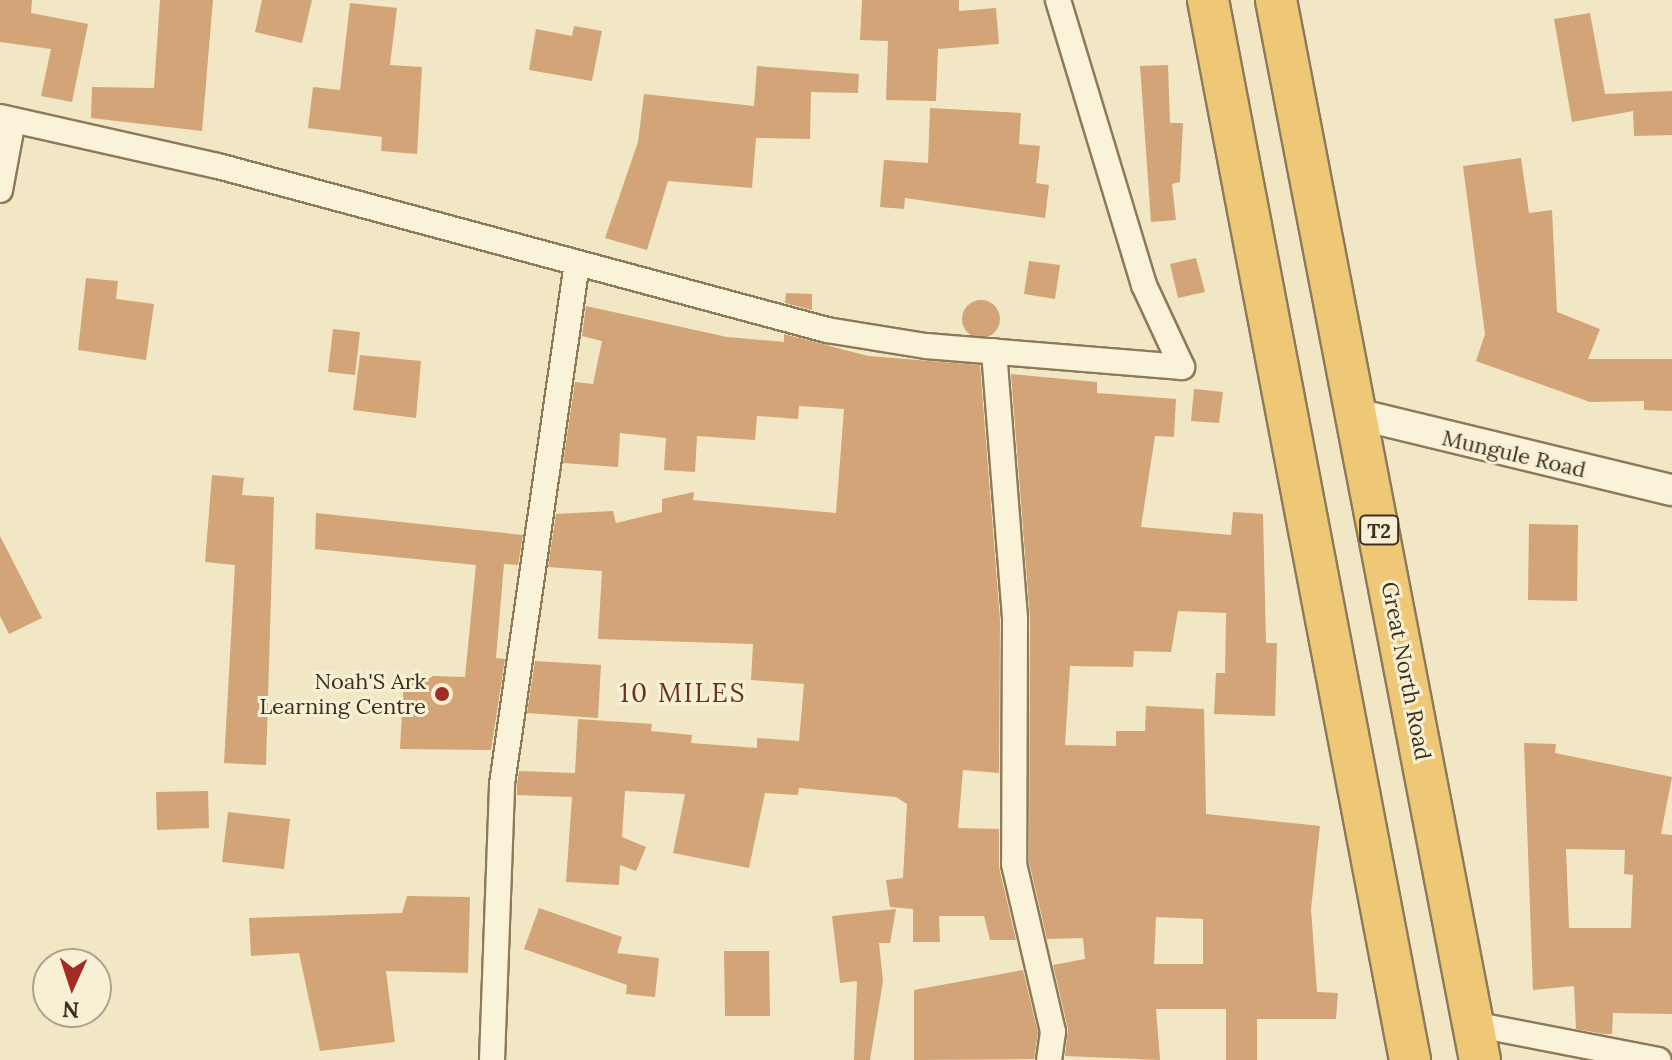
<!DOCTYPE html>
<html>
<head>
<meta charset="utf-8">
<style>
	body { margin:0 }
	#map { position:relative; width:1672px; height:1060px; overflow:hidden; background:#f1e7c5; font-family:Lora,serif }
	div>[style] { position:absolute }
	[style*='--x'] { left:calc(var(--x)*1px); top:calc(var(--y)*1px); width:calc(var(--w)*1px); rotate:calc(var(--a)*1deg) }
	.building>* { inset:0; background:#d2a478 }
	.round { border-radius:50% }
	.roads { filter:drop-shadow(2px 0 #8e7959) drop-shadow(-2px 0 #8e7959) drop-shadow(0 2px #8e7959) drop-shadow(0 -2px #8e7959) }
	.minor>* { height:24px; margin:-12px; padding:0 12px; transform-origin:12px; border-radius:12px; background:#fbf3d9 }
	.tertiary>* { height:30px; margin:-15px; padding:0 15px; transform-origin:15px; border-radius:15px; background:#fbf3d9 }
	.trunk>* { height:40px; margin:-20px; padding:0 20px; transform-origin:20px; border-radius:20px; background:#eec876 }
	.dots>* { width:22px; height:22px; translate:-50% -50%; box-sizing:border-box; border:4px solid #f8f0d5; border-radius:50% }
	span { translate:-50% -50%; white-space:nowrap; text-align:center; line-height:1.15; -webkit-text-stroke:6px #f8f0d5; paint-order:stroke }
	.shield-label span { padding:2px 6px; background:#f8f0d5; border:2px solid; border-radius:6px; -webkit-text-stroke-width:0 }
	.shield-label { font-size:20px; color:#3d2f1e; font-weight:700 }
	.street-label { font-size:22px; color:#3d2f1e }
	.poi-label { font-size:22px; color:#3d2f1e }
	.right { translate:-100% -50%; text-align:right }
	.quarter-label { font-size:26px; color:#6c321b; letter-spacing:2px }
	.north { position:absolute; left:32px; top:948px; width:80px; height:80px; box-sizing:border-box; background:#f8f0d5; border:2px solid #ada38c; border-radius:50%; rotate:183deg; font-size:22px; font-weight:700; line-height:32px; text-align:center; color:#3d2f1e }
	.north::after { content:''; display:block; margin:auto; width:28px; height:36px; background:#a12d25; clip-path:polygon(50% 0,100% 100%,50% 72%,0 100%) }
</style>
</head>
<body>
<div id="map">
	<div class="building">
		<i style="clip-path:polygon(0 0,32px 0,31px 13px,88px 24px,72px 102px,41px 96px,51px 49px,0 42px)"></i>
		<i style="clip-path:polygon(160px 0,213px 0,202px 131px,91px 118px,92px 87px,154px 88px)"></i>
		<i style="clip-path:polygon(262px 0,312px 0,302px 43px,255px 32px)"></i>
		<i style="clip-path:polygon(862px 0,959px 0,959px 11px,996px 8px,999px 44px,938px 49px,936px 101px,886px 100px,888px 41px,860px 40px)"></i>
		<i style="clip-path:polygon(350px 3px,397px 8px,390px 65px,422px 67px,417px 154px,381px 151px,382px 137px,308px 128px,313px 87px,340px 90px)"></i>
		<i style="clip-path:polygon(1590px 13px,1605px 94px,1672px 91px,1672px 135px,1634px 136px,1633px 111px,1572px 122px,1554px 19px)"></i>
		<i style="clip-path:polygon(574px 26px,602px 31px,592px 81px,529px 70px,536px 29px,572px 36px)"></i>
		<i style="clip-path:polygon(1168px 65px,1170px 123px,1183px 123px,1180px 182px,1172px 184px,1176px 220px,1151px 222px,1140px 66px)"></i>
		<i style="clip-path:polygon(757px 66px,859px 74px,858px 93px,811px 92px,810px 139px,756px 138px,752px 188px,668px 181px,647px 250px,605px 238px,638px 142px,644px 94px,754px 106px)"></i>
		<i style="clip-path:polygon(930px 108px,1021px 113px,1019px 144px,1040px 146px,1036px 183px,1049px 185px,1045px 218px,905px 198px,904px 209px,880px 207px,884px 160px,928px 163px)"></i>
		<i style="clip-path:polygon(1521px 158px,1529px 213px,1552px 210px,1557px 312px,1600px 329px,1588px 359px,1672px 359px,1672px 411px,1644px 410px,1644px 401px,1590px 402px,1476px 361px,1485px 334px,1463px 166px)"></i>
		<i style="clip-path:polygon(1196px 258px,1205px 292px,1178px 298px,1170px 264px)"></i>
		<i style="clip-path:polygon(1029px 261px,1060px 265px,1055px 299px,1024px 294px)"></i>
		<i style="clip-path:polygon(86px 278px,118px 281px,116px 299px,154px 304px,146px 360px,78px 350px)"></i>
		<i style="clip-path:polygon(786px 293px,812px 294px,812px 310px,785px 303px)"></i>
		<i class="round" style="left:962px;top:300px;width:38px;height:38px"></i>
		<i style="clip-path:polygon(586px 306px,727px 337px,784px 342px,784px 334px,868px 356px,980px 365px,1000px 620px,999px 773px,963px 770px,958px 828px,999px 829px,999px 867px,1016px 940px,990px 940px,984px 916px,939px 916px,940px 942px,913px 942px,913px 909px,890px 907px,886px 880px,903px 878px,907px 804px,896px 797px,799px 788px,798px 795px,765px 793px,749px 868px,673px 853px,685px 794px,625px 791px,622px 837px,646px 847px,636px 871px,620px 865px,619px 885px,566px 882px,572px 797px,517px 795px,517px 785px,519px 771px,575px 773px,578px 719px,652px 724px,651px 731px,692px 735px,691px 743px,757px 748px,757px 738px,799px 741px,804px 684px,751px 680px,753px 644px,598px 639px,602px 571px,548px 567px,556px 514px,613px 511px,616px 523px,662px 512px,662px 499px,694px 492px,693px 500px,836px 513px,844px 409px,799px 406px,798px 419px,757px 416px,755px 440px,697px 436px,695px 472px,664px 470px,666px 438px,620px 433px,618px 467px,563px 463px,575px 382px,593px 384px,602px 341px,582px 336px)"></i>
		<i style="clip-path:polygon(333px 329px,360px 332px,355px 375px,328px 372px)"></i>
		<i style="clip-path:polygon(360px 355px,421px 361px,416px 418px,353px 410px)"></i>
		<i style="clip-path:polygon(evenodd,1011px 374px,1097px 382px,1097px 393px,1176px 399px,1174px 437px,1155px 436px,1141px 527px,1231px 535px,1233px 512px,1263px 514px,1266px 643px,1277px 643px,1275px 716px,1214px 714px,1216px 673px,1225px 673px,1226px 613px,1178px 611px,1171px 652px,1134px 651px,1133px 667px,1070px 666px,1065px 745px,1116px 746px,1116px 731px,1145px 731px,1146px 706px,1204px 709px,1206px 814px,1320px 826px,1311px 909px,1317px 992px,1338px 993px,1336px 1019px,1257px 1019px,1257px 1060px,1226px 1060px,1226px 1009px,1156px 1009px,1160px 1060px,1065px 1056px,1068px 1029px,1053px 965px,1085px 959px,1083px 938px,1047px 939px,1029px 862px,1030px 618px,1011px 374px,1156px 917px,1203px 919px,1203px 964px,1154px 964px,1156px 917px)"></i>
		<i style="clip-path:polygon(1194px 389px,1223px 392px,1219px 423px,1191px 421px)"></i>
		<i style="clip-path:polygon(212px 475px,244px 478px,242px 495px,274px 497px,266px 765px,224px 763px,235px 565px,205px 562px)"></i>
		<i style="clip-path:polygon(316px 513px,523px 535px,518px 565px,504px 564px,496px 658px,505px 659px,491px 750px,400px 749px,404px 675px,465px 677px,476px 565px,315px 549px)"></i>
		<i style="clip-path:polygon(1529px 524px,1578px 525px,1577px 601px,1528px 600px)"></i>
		<i style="clip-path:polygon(0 536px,42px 618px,9px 634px,0 616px)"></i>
		<i style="clip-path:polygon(535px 661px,601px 665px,598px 718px,527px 713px)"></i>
		<i style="clip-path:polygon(evenodd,1524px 743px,1556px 744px,1555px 753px,1672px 777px,1661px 834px,1672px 835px,1672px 1014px,1613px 1013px,1612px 1034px,1604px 1034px,1576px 1029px,1574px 986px,1533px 990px,1524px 743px,1566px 849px,1625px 850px,1624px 874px,1633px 875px,1631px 928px,1569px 928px,1566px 849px)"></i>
		<i style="clip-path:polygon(208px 791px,209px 828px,157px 830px,156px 792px)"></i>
		<i style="clip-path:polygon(228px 812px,290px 819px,284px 869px,222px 862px)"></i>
		<i style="clip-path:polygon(407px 896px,470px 897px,468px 973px,386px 971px,395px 1042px,320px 1051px,299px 953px,251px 956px,249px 918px,402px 913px)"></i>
		<i style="clip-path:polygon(539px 908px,622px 937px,617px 953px,659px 958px,655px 997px,626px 994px,627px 985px,524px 949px)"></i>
		<i style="clip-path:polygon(896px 909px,890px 943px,879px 943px,883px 981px,870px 1060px,854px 1060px,857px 981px,840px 983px,832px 916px)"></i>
		<i style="clip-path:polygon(724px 951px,769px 951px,770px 1016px,725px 1016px)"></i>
		<i style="clip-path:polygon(1023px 970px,1038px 1033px,1034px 1059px,914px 1060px,914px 990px)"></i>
	</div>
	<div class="roads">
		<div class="minor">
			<i style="--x:0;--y:117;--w:223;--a:12.7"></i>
			<i style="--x:218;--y:166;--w:631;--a:15.07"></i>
			<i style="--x:827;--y:330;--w:100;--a:9.2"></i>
			<i style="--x:926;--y:346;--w:257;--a:4.7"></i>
			<i style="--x:1182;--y:367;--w:90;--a:-114.9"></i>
			<i style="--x:1144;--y:285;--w:298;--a:-106.8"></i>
			<i style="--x:0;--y:190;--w:71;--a:-79.5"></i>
			<i style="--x:994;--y:351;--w:269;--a:85.5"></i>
			<i style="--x:1015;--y:619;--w:245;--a:90.2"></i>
			<i style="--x:1014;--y:864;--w:172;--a:76.9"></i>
			<i style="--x:1053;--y:1032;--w:28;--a:98"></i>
			<i style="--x:1473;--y:1024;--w:189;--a:11"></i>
			<i style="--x:492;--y:1060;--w:276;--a:-87.9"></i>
			<i style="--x:502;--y:784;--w:526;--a:-81.81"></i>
		</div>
		<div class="tertiary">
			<i style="--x:1357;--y:414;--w:324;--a:13.6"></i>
		</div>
		<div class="trunk">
			<i style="--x:1208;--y:0;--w:1079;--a:79.21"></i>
			<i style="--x:1276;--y:0;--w:1079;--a:79.11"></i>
		</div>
	</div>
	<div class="dots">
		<i style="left:442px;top:694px;background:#a12d25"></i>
	</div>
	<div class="shield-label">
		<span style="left:1379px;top:530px">T2</span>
	</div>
	<div class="street-label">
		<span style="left:1514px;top:454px;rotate:13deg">Mungule Road</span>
		<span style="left:1406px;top:671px;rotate:79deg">Great North Road</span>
	</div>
	<div class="poi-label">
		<span class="right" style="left:426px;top:694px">Noah'S Ark<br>Learning Centre</span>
	</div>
	<div class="quarter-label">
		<span style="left:683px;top:693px">10 MILES</span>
	</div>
	<div class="north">N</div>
</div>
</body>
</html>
